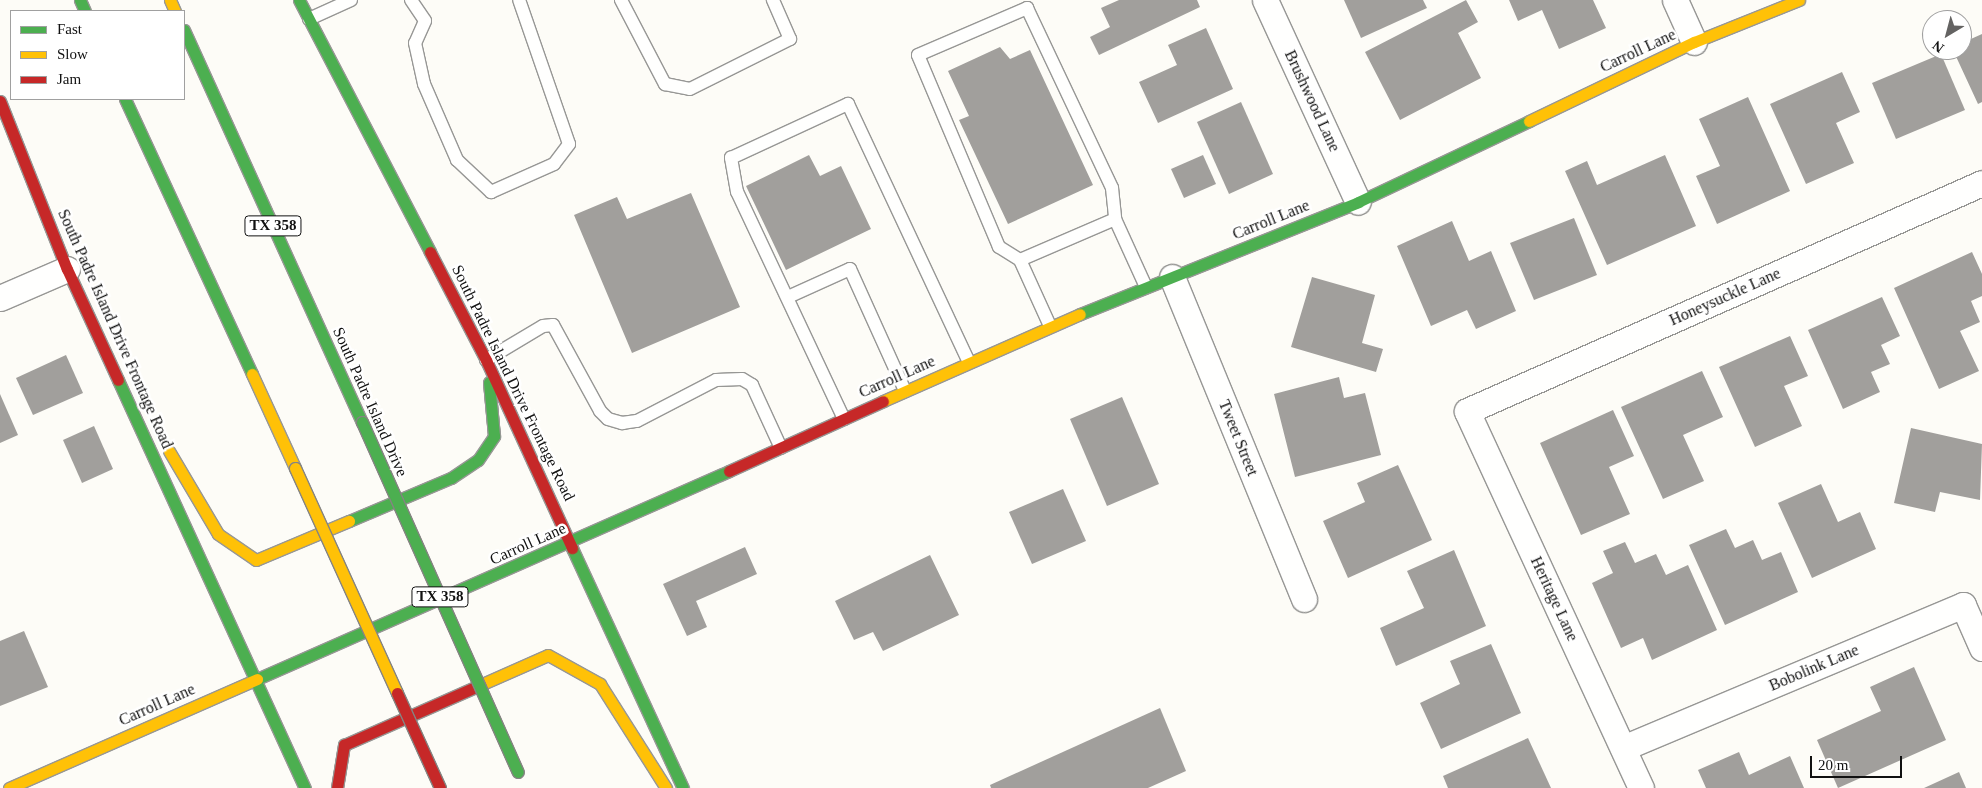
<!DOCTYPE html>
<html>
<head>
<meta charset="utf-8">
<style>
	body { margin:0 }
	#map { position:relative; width:1982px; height:788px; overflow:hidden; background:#fdfcf7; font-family:Georgia,serif }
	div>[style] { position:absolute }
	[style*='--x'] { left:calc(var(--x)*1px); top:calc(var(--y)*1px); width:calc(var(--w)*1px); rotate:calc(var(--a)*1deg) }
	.building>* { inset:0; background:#a19f9c }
	.roads { filter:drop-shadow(1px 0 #979795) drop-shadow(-1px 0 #979795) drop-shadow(0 1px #979795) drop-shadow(0 -1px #979795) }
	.lane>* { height:12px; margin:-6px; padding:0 6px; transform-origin:6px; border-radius:6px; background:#fffffe }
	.street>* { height:25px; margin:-12.5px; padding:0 12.5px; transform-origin:12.5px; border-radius:12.5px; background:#fffffe }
	.fast>* { height:11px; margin:-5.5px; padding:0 5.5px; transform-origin:5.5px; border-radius:5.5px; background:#4caf50 }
	.slow>* { height:11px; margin:-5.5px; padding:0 5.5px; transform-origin:5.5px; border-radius:5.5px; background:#ffc107 }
	.jam>* { height:11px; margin:-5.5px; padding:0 5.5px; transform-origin:5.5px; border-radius:5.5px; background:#c62828 }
	.bridges { filter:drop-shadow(1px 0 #858482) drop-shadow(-1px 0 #858482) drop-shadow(0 1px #858482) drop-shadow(0 -1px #858482) }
	.fast-bridge>* { height:11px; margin:-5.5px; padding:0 5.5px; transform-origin:5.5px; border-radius:5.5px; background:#4caf50 }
	.slow-bridge>* { height:11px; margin:-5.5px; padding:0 5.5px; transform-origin:5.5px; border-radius:5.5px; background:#ffc107 }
	.jam-bridge>* { height:11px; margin:-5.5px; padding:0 5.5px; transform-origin:5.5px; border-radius:5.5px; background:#c62828 }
	span { translate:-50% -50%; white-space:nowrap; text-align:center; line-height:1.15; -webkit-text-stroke:5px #fff; paint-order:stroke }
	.shield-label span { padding:1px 4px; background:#fff; border:1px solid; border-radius:4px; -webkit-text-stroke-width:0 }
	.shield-label { font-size:15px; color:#111; font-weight:700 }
	.street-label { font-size:16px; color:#111 }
	.legend { position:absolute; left:10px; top:10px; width:175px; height:90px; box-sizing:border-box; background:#fff; border:1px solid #a0a0a0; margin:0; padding:6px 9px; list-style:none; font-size:15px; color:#111 }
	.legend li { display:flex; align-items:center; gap:10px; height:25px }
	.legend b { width:25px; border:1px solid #a0a0a0 }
	.north { position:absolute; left:1922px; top:10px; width:50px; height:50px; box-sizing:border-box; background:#fff; border:1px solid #a0a0a0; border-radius:50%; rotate:217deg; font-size:14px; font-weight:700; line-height:20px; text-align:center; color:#111 }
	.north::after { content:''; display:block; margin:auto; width:18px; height:22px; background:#646362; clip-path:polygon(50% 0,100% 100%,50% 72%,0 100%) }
	.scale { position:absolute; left:1810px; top:756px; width:92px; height:22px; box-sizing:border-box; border:2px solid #111; border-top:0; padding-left:6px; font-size:15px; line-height:18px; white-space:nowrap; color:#111; -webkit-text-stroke:4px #fff; paint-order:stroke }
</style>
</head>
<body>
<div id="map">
	<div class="building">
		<i style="clip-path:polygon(1119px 0,1197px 0,1200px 7px,1099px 55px,1090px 37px,1110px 27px,1101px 8px)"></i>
		<i style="clip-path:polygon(1344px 0,1423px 0,1427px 8px,1361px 38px)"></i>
		<i style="clip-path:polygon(1466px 0,1478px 22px,1458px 33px,1481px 78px,1400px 120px,1365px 52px)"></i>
		<i style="clip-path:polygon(1509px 0,1593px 0,1606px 28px,1559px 49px,1542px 10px,1518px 21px)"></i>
		<i style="clip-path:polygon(1206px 28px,1233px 89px,1158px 123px,1139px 82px,1177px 65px,1168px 45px)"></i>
		<i style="clip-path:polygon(1982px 34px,1982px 102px,1978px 104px,1953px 50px,1962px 50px,1962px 43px)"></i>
		<i style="clip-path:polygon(1000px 47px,1010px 59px,1030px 50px,1093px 185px,1008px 224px,959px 120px,969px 116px,948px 71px)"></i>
		<i style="clip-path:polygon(1941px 54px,1965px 110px,1896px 139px,1872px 83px)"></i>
		<i style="clip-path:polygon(1842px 72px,1860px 112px,1836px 123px,1854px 163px,1806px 184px,1770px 104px)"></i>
		<i style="clip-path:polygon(1748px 97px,1790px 191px,1717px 224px,1696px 176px,1720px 166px,1699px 119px)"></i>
		<i style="clip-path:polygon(1241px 102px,1273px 174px,1229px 194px,1197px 122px)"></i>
		<i style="clip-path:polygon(809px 155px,820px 176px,841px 166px,871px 229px,786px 270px,746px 186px)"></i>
		<i style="clip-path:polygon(1203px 155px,1216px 184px,1184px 198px,1171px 169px)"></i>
		<i style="clip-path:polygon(1665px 155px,1696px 226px,1607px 265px,1565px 171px,1587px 161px,1597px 185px)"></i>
		<i style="clip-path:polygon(691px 193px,740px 307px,632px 353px,574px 215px,617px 197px,627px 219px)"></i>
		<i style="clip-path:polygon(1574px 218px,1597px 275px,1534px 300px,1510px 243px)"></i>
		<i style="clip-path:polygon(1452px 221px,1469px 261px,1491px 251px,1516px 311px,1476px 329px,1467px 310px,1431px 326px,1397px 246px)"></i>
		<i style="clip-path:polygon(1972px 252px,1982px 274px,1982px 296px,1971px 301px,1980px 322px,1960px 331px,1979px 371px,1939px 389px,1894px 288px)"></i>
		<i style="clip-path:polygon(1312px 277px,1375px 295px,1362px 343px,1383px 349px,1376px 372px,1291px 347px)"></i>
		<i style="clip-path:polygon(1882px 297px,1900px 336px,1881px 345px,1890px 364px,1871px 372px,1880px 392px,1843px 409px,1808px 330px)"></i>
		<i style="clip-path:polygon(1790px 336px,1808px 376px,1784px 386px,1802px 426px,1755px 447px,1719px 367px)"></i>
		<i style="clip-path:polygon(66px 355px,83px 393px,33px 415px,16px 378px)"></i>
		<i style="clip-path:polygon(1702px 371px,1723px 417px,1683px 435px,1704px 481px,1663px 499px,1621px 407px)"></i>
		<i style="clip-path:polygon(1339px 377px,1344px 398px,1365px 393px,1381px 455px,1295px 477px,1274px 394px)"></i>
		<i style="clip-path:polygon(0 394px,18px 435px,0 443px)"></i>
		<i style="clip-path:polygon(1122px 397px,1159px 484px,1107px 506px,1070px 419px)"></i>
		<i style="clip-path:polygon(1613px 410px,1634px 456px,1609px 467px,1630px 514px,1581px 535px,1540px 443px)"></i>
		<i style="clip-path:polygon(94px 426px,113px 469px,82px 483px,63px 440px)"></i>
		<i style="clip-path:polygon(1911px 428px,1982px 444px,1980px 500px,1940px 492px,1935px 512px,1894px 503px)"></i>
		<i style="clip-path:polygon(1398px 465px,1432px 540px,1348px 578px,1323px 521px,1365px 502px,1357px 483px)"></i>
		<i style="clip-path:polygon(1821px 484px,1838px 522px,1860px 512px,1876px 549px,1812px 578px,1778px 503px)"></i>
		<i style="clip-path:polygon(1063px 489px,1086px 541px,1032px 564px,1009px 512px)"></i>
		<i style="clip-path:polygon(1726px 529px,1735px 548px,1753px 540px,1762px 560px,1781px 552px,1798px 592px,1725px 625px,1689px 545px)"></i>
		<i style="clip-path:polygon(1625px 542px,1635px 563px,1656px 554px,1666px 575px,1688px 565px,1717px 630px,1652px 660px,1643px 638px,1621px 648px,1592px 583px,1613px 573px,1603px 551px)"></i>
		<i style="clip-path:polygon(745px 547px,757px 574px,696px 601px,707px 627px,687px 636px,663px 584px)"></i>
		<i style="clip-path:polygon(1454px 550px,1486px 626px,1396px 666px,1380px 628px,1424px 608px,1407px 571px)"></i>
		<i style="clip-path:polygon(930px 555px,959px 615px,883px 651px,873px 632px,854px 640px,835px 601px)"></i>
		<i style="clip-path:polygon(24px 631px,48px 687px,0 706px,0 641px)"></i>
		<i style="clip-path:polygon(1491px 644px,1521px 713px,1441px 749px,1420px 703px,1460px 684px,1450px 661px)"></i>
		<i style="clip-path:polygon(1914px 667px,1946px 740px,1838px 788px,1817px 740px,1881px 711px,1870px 687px)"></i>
		<i style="clip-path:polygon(1160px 708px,1186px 771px,1148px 788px,991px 788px,990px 785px)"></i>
		<i style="clip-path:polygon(1528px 738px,1551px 788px,1448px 788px,1443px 776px)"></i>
		<i style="clip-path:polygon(1739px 752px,1749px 775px,1790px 756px,1804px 788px,1706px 788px,1698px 770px)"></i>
		<i style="clip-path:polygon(1959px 772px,1966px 788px,1924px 788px)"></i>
	</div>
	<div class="roads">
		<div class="lane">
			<i style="--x:411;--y:0;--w:25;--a:56"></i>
			<i style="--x:425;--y:21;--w:24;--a:114"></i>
			<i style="--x:415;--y:43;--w:42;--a:77.6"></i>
			<i style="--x:424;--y:84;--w:83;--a:66.5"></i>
			<i style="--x:457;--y:160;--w:47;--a:43.3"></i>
			<i style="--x:491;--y:192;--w:69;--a:-24"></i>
			<i style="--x:554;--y:164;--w:25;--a:-53"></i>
			<i style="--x:569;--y:144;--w:152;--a:-109.1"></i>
			<i style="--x:621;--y:0;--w:95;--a:62.4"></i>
			<i style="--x:665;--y:84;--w:25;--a:11"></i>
			<i style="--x:690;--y:89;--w:112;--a:-26.6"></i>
			<i style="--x:790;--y:39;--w:43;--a:-113.6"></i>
			<i style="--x:309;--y:19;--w:46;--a:-24.3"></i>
			<i style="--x:1020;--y:260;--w:103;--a:-23.3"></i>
			<i style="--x:788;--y:297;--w:68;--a:-24.3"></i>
			<i style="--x:850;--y:269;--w:134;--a:65.7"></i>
			<i style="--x:1050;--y:326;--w:72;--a:-114.4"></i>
			<i style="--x:1020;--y:260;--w:25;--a:-148"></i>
			<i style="--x:999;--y:247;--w:208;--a:-112.9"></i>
			<i style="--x:918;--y:55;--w:119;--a:-23.3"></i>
			<i style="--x:1027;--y:8;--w:199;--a:64.7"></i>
			<i style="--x:1112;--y:188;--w:31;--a:84"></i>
			<i style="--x:1115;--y:219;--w:75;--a:65.5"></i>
			<i style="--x:486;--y:360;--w:66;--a:-30.8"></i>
			<i style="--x:543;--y:326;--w:10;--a:-6"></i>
			<i style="--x:553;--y:325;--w:98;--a:61.3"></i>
			<i style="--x:600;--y:411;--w:11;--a:45"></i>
			<i style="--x:608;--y:419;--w:15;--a:16"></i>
			<i style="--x:622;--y:423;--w:15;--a:-8"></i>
			<i style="--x:637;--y:421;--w:89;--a:-27.4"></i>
			<i style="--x:716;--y:380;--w:26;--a:-2"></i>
			<i style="--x:742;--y:379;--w:12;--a:31"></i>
			<i style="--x:752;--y:385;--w:69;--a:65.3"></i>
			<i style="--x:844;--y:419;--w:251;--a:-115.2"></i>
			<i style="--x:737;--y:192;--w:35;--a:-100"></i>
			<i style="--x:731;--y:158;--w:129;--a:-24.8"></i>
			<i style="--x:848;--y:104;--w:285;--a:64.9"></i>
		</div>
		<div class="street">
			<i style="--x:1265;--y:0;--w:222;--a:65.3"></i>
			<i style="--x:1675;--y:0;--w:46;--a:65.7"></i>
			<i style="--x:1172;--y:277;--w:348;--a:67.7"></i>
			<i style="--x:0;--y:298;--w:73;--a:-23.4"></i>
			<i style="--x:1623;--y:748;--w:369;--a:-22.8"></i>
			<i style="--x:1963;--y:605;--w:47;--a:66.2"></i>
			<i style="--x:1641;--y:788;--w:415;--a:-114.8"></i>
			<i style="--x:1467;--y:411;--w:563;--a:-23.88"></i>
		</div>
		<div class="fast">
			<i style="--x:80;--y:0;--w:12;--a:66"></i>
			<i style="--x:299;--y:0;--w:284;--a:62.5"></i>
			<i style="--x:184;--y:30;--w:431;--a:65.6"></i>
			<i style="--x:125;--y:99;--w:303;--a:65.2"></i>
			<i style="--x:1080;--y:314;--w:300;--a:-21.9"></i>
			<i style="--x:1358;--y:202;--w:189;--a:-25.3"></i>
			<i style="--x:118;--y:380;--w:449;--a:65.4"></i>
			<i style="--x:349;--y:521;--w:111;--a:-22.9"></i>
			<i style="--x:451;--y:478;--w:32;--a:-34"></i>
			<i style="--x:478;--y:460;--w:29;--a:-56"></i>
			<i style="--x:494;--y:436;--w:54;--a:-95.3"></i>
			<i style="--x:572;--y:548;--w:264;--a:65.2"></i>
			<i style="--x:257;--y:679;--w:516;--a:-23.78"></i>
		</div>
		<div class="slow">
			<i style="--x:170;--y:0;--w:12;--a:66"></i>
			<i style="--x:1529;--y:121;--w:183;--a:-25.6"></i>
			<i style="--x:1694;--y:42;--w:113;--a:-21.8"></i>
			<i style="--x:252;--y:374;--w:103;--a:65.4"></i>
			<i style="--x:883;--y:401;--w:215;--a:-23.8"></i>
			<i style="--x:169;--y:451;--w:96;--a:59.4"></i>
			<i style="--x:218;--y:534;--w:46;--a:34.4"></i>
			<i style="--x:256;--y:560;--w:101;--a:-22.8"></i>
			<i style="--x:480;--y:685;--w:74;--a:-23.8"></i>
			<i style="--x:548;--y:655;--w:60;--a:29.1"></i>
			<i style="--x:600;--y:684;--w:123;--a:57.6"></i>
			<i style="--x:9;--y:788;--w:271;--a:-23.7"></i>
		</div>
		<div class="jam">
			<i style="--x:0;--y:101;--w:181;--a:68.3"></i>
			<i style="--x:67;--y:269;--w:122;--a:65.3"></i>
			<i style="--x:430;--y:252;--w:122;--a:62.6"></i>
			<i style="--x:486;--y:360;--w:207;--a:65.4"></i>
			<i style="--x:729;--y:471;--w:169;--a:-24.4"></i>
			<i style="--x:337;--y:788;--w:44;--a:-80.8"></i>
			<i style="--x:344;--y:745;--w:149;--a:-23.8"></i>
		</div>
	</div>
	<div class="bridges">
		<div class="fast-bridge">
			<i style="--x:362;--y:422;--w:383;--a:66"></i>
		</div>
		<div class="slow-bridge">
			<i style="--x:295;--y:468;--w:247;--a:65.6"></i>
		</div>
		<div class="jam-bridge">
			<i style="--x:397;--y:693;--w:104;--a:65.6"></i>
		</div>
	</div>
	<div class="shield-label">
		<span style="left:273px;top:226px">TX 358</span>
		<span style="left:440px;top:597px">TX 358</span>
	</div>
	<div class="street-label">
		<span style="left:1638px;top:51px;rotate:-25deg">Carroll Lane</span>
		<span style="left:1312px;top:101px;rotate:65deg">Brushwood Lane</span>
		<span style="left:1271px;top:220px;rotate:-22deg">Carroll Lane</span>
		<span style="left:1725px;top:297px;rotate:-24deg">Honeysuckle Lane</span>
		<span style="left:115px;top:329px;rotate:66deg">South Padre Island Drive Frontage Road</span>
		<span style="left:897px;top:377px;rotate:-24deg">Carroll Lane</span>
		<span style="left:513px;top:383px;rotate:64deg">South Padre Island Drive Frontage Road</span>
		<span style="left:370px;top:402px;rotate:66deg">South Padre Island Drive</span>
		<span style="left:1238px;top:438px;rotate:68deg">Tweet Street</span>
		<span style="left:528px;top:544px;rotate:-24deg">Carroll Lane</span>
		<span style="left:1554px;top:599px;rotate:65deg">Heritage Lane</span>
		<span style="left:1814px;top:668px;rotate:-23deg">Bobolink Lane</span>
		<span style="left:157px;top:705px;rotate:-24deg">Carroll Lane</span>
	</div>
	<ul class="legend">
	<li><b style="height:6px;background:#4caf50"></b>Fast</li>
	<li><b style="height:6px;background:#ffc107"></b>Slow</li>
	<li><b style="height:6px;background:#c62828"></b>Jam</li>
	</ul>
	<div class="north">N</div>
	<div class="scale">20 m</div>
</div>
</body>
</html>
